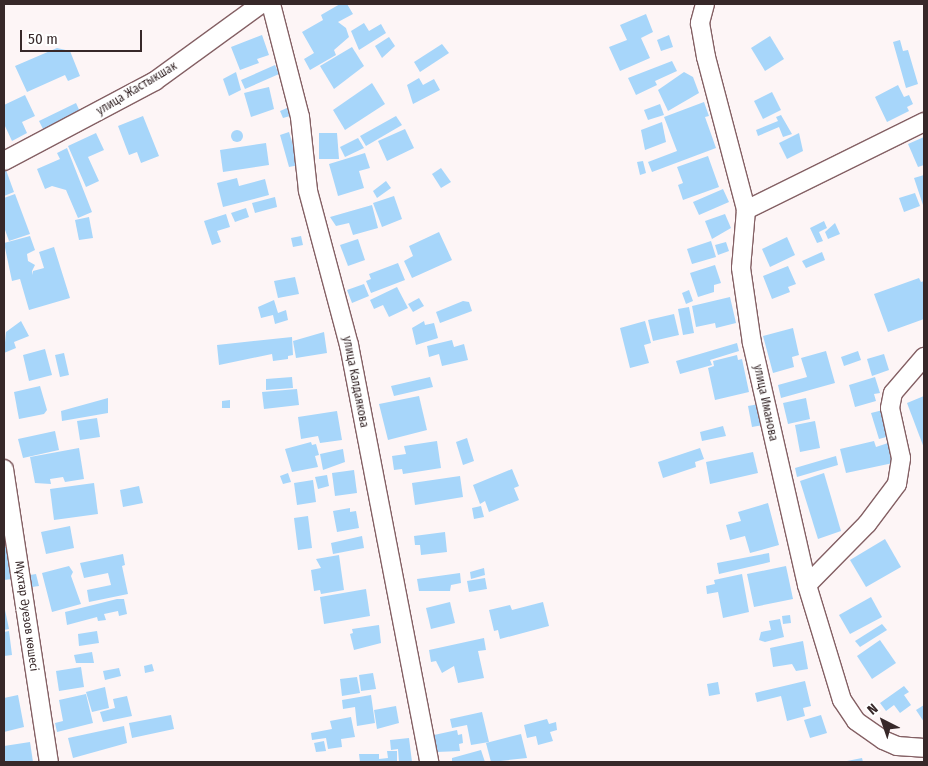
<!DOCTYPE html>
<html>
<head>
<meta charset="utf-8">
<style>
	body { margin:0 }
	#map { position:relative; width:928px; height:766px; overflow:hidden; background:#fdf5f6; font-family:"Fira Sans Condensed",sans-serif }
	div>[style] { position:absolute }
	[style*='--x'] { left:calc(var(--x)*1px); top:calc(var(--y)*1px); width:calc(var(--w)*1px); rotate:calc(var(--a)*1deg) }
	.building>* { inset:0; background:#a7d6fa }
	.round { border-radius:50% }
	.roads { filter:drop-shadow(1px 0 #846064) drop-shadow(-1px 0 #846064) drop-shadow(0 1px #846064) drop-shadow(0 -1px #846064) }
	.minor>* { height:18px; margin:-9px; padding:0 9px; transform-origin:9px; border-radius:9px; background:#fff }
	span { translate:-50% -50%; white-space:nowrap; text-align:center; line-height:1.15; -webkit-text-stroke:4px #fff; paint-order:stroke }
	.street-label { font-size:12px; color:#372829 }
	.frame { position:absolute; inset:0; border:5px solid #372829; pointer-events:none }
	.north { position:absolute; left:858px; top:696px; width:50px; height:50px; -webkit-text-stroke:4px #fff; paint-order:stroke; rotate:319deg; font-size:14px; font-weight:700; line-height:20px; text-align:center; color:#372829 }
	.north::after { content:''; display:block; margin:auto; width:18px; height:22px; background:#372829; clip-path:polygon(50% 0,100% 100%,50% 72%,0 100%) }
	.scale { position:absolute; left:20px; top:30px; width:122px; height:22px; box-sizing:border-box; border:2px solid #372829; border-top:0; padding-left:6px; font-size:15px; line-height:18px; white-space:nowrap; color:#372829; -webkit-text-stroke:4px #fff; paint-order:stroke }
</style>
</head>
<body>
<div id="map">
	<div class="building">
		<i style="clip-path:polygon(340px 4px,347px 4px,353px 14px,338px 22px,346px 28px,349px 37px,334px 50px,336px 55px,310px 70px,304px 59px,314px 53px,302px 32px,323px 20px,321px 15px)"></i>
		<i style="clip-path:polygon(646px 14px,653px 32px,641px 38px,650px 58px,620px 71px,609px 47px,627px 40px,620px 25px)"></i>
		<i style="clip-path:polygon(364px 23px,369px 31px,381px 24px,386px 33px,359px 50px,351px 31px)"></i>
		<i style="clip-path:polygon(262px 35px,269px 55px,257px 59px,259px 63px,240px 70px,231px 47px)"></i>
		<i style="clip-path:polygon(669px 35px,673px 47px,661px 51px,657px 40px)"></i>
		<i style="clip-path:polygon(770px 36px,784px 59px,765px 71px,751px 48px)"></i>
		<i style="clip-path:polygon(389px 37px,395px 46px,382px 58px,375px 46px)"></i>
		<i style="clip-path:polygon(900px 40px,903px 51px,908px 50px,918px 84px,906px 88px,893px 42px)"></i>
		<i style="clip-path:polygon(442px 44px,449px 53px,420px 72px,414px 62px)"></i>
		<i style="clip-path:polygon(352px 47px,364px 66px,334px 89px,320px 66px)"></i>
		<i style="clip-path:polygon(57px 48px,70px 51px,80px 76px,68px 81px,65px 75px,27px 92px,15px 66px)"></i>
		<i style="clip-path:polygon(672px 61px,677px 71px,655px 81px,657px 85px,636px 95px,628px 78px)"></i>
		<i style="clip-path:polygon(275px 65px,279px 74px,245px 89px,241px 80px)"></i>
		<i style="clip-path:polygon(236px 72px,241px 90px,229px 96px,223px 79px)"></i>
		<i style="clip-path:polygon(684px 72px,693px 77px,699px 93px,668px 111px,658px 90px)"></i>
		<i style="clip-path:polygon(419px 78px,423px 85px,434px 79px,440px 90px,413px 104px,407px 85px)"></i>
		<i style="clip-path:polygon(372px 83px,385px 104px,345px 130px,333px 110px)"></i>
		<i style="clip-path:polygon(898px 85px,904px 97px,909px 95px,913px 104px,907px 107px,909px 111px,887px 122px,875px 97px)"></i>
		<i style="clip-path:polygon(269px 87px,274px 109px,251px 117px,244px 93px)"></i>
		<i style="clip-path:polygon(772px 92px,781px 110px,763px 119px,754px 101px)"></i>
		<i style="clip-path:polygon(25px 95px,35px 116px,22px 122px,27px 133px,12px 141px,4px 124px,4px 105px)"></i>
		<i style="clip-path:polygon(704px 102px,709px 116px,705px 117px,716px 148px,652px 172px,648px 162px,677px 151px,664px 117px)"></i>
		<i style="clip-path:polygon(76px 103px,81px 114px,45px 133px,39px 121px)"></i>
		<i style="clip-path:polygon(660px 104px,664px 115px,648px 120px,644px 110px)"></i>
		<i style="clip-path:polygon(287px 108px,290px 116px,283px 118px,280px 111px)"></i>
		<i style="clip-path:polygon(781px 115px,792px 134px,783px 137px,779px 127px,758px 136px,756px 130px,778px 121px,776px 117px)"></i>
		<i style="clip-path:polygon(143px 116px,159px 156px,141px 163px,137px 152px,129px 155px,118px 126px)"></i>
		<i style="clip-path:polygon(396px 116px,402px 125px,366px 146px,360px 136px)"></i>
		<i style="clip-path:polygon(662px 122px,666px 142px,645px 150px,641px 130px)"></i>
		<i style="clip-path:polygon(405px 129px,414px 148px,387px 161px,378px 141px)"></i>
		<i class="round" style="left:231px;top:130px;width:12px;height:12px"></i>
		<i style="clip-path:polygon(289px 132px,299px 165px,289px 167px,280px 135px)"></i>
		<i style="clip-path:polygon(96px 133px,104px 150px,88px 157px,99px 181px,86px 187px,68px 146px)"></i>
		<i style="clip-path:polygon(319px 133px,337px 133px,339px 159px,319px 159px)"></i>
		<i style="clip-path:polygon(799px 133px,803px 151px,787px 159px,779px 143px)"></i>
		<i style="clip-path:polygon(924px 137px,924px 165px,918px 167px,908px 144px)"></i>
		<i style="clip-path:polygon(358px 138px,364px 148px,345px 157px,340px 147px)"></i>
		<i style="clip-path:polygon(266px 143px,269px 165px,223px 172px,220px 150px)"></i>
		<i style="clip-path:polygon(67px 148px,92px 212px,78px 218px,66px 190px,52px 186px,45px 189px,37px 169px,60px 159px,57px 153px)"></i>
		<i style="clip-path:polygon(365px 153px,370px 168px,359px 171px,364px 188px,338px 196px,329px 164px)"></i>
		<i style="clip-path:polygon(708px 156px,719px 187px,683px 200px,678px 185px,683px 183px,677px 167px)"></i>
		<i style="clip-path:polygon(643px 161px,646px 173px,640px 175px,637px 162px)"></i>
		<i style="clip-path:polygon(441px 168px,451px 182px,441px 188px,432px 174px)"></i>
		<i style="clip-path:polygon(6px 170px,14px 192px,4px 196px,4px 171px)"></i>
		<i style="clip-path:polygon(924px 175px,924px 208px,914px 178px)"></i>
		<i style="clip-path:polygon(237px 178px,239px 186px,265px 179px,269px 195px,223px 207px,217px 183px)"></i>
		<i style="clip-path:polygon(386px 181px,391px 188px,377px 198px,373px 191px)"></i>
		<i style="clip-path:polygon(723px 189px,729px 202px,699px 215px,693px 202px)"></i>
		<i style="clip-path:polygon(915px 193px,920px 206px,904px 212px,899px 198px)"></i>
		<i style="clip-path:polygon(15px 194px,30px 234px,9px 241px,4px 227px,4px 198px)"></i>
		<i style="clip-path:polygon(394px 196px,402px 219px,382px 227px,373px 203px)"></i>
		<i style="clip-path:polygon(275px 197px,277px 207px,255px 213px,252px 203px)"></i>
		<i style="clip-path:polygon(372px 205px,378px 228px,353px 235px,349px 223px,336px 226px,330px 217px)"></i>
		<i style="clip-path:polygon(246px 208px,249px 217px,235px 222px,231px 213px)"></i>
		<i style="clip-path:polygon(226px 214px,230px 227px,217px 231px,221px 242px,212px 245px,204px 221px)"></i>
		<i style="clip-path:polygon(725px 214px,731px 228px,712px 239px,705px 221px)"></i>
		<i style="clip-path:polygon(89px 217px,93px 238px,79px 240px,75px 220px)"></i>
		<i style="clip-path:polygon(824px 221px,827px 228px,819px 232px,823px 241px,817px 243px,810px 228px)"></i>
		<i style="clip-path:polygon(835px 223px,840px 234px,828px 239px,825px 232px)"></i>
		<i style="clip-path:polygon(439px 232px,452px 260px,412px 278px,404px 261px,413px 256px,409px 246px)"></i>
		<i style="clip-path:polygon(30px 236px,35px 250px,27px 254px,28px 261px,35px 265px,32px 271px,33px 275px,33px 271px,44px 268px,39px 252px,54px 247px,70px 298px,29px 310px,20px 279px,12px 281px,4px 243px)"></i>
		<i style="clip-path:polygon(301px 236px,303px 245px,293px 247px,291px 238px)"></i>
		<i style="clip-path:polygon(787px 237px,795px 255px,770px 267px,762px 249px)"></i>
		<i style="clip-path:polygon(358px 239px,365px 260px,348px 266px,340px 245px)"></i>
		<i style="clip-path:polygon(711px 241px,716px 257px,692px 264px,687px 249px)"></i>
		<i style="clip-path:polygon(726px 242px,729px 251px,718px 255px,715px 245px)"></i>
		<i style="clip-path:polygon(822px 252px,825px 260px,806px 268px,802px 261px)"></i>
		<i style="clip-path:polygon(398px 263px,405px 280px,371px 293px,366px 281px,371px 279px,369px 274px)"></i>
		<i style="clip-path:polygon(715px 265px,721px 283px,714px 285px,714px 292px,698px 297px,690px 273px)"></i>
		<i style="clip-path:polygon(788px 266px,796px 284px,788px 287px,790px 292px,772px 299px,763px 276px)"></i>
		<i style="clip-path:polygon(295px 277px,299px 294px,278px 298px,274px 281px)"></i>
		<i style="clip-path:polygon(919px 278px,921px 282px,924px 281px,924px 319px,888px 332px,874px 294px)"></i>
		<i style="clip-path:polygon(364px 284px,369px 296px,352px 303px,347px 290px)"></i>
		<i style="clip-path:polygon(397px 287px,408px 308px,389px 317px,383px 305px,374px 309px,370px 300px)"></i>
		<i style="clip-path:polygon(689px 290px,693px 301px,686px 304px,682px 293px)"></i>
		<i style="clip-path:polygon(730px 297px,736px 323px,716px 328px,715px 323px,696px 327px,692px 306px)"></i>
		<i style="clip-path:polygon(419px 298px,424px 306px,413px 312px,408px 304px)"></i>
		<i style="clip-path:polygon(274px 300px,278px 313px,286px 310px,288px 320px,275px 324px,273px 315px,261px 318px,258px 307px)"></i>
		<i style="clip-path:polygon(463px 301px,469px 302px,472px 311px,440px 323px,436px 312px)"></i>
		<i style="clip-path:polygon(689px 307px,694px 333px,683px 335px,678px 309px)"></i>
		<i style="clip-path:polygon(674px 314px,679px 335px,653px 341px,648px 320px)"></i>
		<i style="clip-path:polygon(21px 321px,29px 336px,14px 342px,16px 348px,4px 353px,6px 332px)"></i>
		<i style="clip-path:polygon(424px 321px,425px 325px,434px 323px,438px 338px,416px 345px,412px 328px)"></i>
		<i style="clip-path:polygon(645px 321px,651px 343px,644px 345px,649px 363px,630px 368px,620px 328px)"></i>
		<i style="clip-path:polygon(793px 328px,799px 355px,792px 357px,794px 367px,773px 373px,763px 336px)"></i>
		<i style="clip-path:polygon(324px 332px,327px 353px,296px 358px,293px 341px)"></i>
		<i style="clip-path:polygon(292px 337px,293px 355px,288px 356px,288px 359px,273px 361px,272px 354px,219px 365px,217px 345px)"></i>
		<i style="clip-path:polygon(452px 340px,454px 347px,464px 344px,468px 360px,442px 366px,439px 354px,429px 357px,427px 346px)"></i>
		<i style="clip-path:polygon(737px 343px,739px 351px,710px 360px,712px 365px,680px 374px,676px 361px)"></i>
		<i style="clip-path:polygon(45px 349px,52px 375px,29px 381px,23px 355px)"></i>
		<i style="clip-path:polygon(826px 351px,835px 383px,781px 398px,778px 385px,807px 377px,801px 358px)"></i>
		<i style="clip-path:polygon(858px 351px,861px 360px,844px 366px,841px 357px)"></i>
		<i style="clip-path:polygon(64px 353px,69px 375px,60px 377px,55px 355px)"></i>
		<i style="clip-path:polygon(884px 354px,889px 370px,872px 376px,867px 359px)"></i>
		<i style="clip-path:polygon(737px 355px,738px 360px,742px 359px,749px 392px,715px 400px,708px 368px,714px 366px,713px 361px)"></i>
		<i style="clip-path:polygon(292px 377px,293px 388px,266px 390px,266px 379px)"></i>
		<i style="clip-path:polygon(430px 377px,433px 387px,394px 396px,391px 386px)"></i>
		<i style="clip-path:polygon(875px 377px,880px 393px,874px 394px,876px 401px,855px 407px,849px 385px)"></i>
		<i style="clip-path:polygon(40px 386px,47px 410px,44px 414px,19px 419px,14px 392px)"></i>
		<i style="clip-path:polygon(297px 389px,299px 405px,264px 409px,262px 392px)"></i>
		<i style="clip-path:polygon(419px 396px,427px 430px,388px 440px,379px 404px)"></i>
		<i style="clip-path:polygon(924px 396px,924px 448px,907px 403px)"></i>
		<i style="clip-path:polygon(108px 398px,108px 413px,62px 421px,61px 411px)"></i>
		<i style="clip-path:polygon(806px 398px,810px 419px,788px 424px,783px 403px)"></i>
		<i style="clip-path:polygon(230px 400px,230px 408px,222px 408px,222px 401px)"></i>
		<i style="clip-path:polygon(759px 404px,763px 425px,752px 427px,748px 406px)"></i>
		<i style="clip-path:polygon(883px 410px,890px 436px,879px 439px,871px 413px)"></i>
		<i style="clip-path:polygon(337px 411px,342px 440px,320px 443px,318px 436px,301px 439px,298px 417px)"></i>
		<i style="clip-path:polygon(97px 418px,100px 437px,80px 440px,77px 421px)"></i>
		<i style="clip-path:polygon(815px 421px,820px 448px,800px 452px,795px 425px)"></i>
		<i style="clip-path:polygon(723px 426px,726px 436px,702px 441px,700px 432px)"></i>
		<i style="clip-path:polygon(55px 431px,59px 450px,23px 458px,18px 439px)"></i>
		<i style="clip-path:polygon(467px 438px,474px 461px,463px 465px,456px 442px)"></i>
		<i style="clip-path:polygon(437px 441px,441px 468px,403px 474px,402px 469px,394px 470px,392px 456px,406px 454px,404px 446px)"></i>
		<i style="clip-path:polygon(874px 441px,876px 447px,888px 443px,893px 463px,846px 473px,840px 449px)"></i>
		<i style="clip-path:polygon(311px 442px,312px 445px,316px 444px,319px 455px,315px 456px,318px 467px,292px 472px,285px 449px)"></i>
		<i style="clip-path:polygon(79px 448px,84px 479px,65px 482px,63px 477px,50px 479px,51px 484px,35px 483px,30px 457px)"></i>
		<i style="clip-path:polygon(700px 448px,704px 459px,695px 462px,696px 467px,663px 478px,658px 462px)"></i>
		<i style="clip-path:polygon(343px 449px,345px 462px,323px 470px,320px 454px)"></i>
		<i style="clip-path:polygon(753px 452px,758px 473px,710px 484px,706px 462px)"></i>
		<i style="clip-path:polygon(836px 456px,838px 465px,797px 477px,795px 468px)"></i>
		<i style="clip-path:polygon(512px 469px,519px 486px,514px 488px,519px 500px,489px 512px,485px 501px,480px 504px,473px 485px)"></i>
		<i style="clip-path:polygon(354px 470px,357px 493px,335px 496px,332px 473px)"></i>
		<i style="clip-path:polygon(288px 473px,291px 482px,283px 484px,280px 476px)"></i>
		<i style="clip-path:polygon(824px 473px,841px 531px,818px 539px,800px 481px)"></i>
		<i style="clip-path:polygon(327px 475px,329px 486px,318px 489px,315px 477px)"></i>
		<i style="clip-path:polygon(460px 476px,463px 497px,415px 505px,412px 483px)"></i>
		<i style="clip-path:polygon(313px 480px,316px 502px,297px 505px,294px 483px)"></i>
		<i style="clip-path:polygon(94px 483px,98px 514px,54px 520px,50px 489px)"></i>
		<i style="clip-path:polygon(139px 486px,143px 503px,123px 507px,120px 490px)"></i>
		<i style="clip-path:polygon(768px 503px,779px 545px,750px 553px,745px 536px,730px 540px,726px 525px,741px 521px,738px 512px)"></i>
		<i style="clip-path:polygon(481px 506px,484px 517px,474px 519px,472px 508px)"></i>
		<i style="clip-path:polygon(350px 508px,350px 512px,356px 511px,359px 528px,337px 532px,333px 511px)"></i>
		<i style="clip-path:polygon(308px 516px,312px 548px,298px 550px,294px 518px)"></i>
		<i style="clip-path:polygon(70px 526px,74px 548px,46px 554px,41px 532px)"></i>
		<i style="clip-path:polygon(445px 532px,447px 552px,421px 555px,420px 545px,415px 545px,414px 536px)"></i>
		<i style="clip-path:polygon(362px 536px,364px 548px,333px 554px,331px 543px)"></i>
		<i style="clip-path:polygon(885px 539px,901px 567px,866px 587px,850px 560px)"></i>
		<i style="clip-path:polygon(4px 547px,7px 547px,12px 579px,4px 580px)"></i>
		<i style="clip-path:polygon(769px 553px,770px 562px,719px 574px,717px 563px)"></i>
		<i style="clip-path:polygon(123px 554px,125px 565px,122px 566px,128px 594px,89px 602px,87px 590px,111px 585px,108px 573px,84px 578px,80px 563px)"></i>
		<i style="clip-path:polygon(339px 555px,344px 590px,321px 594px,320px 590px,314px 591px,311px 570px,321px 568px,316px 559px)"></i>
		<i style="clip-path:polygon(69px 566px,73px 572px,71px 576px,81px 604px,52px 612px,42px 573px)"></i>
		<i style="clip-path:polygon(786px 566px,793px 599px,754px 607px,747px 574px)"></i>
		<i style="clip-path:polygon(484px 568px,485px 575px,471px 579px,470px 572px)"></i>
		<i style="clip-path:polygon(460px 573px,461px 583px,451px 585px,450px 591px,419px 591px,417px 579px)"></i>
		<i style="clip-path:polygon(36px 574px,39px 586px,32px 587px,30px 575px)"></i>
		<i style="clip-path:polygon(742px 574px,749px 612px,723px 618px,718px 592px,707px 594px,706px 586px,715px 584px,714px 580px)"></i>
		<i style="clip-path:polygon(485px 578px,487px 589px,469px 592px,467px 581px)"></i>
		<i style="clip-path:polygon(366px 589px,370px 616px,324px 624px,320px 597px)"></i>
		<i style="clip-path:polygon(871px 597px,882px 617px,850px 634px,839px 615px)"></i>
		<i style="clip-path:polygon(117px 599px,124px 599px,127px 614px,119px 616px,118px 611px,104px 614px,106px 620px,98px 621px,97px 617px,67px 625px,65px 612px)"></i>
		<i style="clip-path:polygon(450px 602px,455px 623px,431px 629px,426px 608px)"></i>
		<i style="clip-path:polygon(543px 602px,549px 626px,500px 639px,498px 630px,494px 631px,489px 610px,510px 605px,512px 610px)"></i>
		<i style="clip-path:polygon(4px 605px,9px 629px,4px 630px)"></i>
		<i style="clip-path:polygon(790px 615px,791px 623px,783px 624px,782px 616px)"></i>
		<i style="clip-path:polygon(780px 619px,784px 637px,765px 642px,759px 640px,761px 632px,771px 630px,769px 621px)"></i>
		<i style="clip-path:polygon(882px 624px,887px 630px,860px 647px,855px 641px)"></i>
		<i style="clip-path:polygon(379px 625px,381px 643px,354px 650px,350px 634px,353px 633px,352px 629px)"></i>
		<i style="clip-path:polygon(9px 631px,12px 655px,4px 656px,4px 632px)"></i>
		<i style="clip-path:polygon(97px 631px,99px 643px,79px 646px,78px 634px)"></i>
		<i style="clip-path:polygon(484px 638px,486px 650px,478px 651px,484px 678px,458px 683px,454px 666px,442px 673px,436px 661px,431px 662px,429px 650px)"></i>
		<i style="clip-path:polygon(880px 640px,896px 663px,872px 679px,857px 656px)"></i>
		<i style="clip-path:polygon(803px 641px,808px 669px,796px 671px,792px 664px,773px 667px,770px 648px)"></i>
		<i style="clip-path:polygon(92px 652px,94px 663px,76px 663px,74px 655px)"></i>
		<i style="clip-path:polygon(152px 664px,154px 671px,145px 673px,144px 666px)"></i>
		<i style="clip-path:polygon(81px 667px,84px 687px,59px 691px,56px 671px)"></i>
		<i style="clip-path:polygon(119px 668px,121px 676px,105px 680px,103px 671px)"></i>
		<i style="clip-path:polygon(373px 673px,376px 689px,361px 691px,359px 675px)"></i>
		<i style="clip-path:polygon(357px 677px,360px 693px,342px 696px,340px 679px)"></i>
		<i style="clip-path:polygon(805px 681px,811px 706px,803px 708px,805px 716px,787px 721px,781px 696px,757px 702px,755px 693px)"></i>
		<i style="clip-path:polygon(718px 682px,720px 694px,709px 696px,707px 684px)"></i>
		<i style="clip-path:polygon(904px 686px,909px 692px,904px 695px,911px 705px,900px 713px,894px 705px,886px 711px,880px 703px)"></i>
		<i style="clip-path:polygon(105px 687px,109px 708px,92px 712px,86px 692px)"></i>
		<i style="clip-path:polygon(86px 694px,93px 723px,57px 732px,55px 723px,63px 721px,59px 700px)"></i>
		<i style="clip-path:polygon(18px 695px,24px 727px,4px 732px,4px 698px)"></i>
		<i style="clip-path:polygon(371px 695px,375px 723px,357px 726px,355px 707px,343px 709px,342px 700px)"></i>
		<i style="clip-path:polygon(127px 696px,132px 716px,103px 722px,100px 712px,115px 708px,113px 699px)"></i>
		<i style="clip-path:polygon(924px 705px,924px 722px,916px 710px)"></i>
		<i style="clip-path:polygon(396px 706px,399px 723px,377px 729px,374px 710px)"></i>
		<i style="clip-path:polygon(482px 712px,489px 742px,471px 745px,467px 725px,452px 728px,450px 719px)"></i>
		<i style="clip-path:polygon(171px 715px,174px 729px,132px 738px,129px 723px)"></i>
		<i style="clip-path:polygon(821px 715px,827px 733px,810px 738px,804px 720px)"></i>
		<i style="clip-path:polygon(351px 717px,355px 737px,341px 739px,342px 747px,328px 749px,326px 738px,312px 740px,311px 733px,332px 729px,330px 721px)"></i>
		<i style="clip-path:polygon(547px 719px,549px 724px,556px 722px,557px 730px,550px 732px,553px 741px,538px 745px,536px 736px,527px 738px,524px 725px)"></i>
		<i style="clip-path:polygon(124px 726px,127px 743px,73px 758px,68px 738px)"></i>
		<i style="clip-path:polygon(457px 730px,458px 735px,462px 734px,463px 743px,459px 744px,460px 751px,437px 752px,434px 735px)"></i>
		<i style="clip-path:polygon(521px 734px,527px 758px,491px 762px,486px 743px)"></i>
		<i style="clip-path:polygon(409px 738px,412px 762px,399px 762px,398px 749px,391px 750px,390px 740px)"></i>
		<i style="clip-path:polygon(324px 741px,326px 751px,316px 752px,314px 743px)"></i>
		<i style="clip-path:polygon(30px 742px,33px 762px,4px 762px,4px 746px)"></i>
		<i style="clip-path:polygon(481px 750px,485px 762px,452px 762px,452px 758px)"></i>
		<i style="clip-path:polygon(387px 751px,397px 751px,397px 762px,360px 762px,359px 754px,379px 754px,379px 759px,388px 758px)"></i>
		<i style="clip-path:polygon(862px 758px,863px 762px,847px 762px,847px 761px)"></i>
	</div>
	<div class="roads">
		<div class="minor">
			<i style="--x:271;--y:4;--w:117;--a:75.6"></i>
			<i style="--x:300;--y:117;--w:74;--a:83.8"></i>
			<i style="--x:308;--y:191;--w:159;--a:75.1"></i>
			<i style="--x:349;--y:345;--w:425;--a:79.1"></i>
			<i style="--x:705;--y:4;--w:20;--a:105"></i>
			<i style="--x:700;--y:23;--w:35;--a:80"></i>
			<i style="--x:706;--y:57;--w:158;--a:75.3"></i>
			<i style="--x:746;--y:210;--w:58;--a:94.9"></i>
			<i style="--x:741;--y:268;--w:76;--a:81.7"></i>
			<i style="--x:752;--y:343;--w:248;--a:77.2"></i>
			<i style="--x:807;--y:585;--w:120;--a:73.1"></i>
			<i style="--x:842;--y:700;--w:25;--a:56"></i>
			<i style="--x:856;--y:721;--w:33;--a:35"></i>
			<i style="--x:883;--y:740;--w:15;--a:23"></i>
			<i style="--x:897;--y:746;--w:27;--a:4"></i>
			<i style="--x:4;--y:161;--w:171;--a:-27.9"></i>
			<i style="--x:155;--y:81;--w:131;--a:-36"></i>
			<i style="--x:746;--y:210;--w:199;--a:-26.3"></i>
			<i style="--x:4;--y:469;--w:296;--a:81.3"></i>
			<i style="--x:807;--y:585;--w:86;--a:-45.5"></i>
			<i style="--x:867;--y:524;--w:50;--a:-53.1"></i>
			<i style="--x:897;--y:484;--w:26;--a:-81"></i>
			<i style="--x:901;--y:458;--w:51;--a:-102.4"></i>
			<i style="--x:890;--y:408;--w:15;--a:-79"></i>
			<i style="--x:893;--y:393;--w:48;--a:-49.3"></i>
		</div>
	</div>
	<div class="street-label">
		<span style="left:137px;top:89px;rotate:-31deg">улица Жастыкшак</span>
		<span style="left:355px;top:382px;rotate:79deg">улица Калдаякова</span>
		<span style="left:765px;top:403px;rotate:78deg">улица Иманова</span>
		<span style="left:26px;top:616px;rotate:82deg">Мұхтар Әуезов көшесі</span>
	</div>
	<div class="frame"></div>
	<div class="north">N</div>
	<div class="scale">50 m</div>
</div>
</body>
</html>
